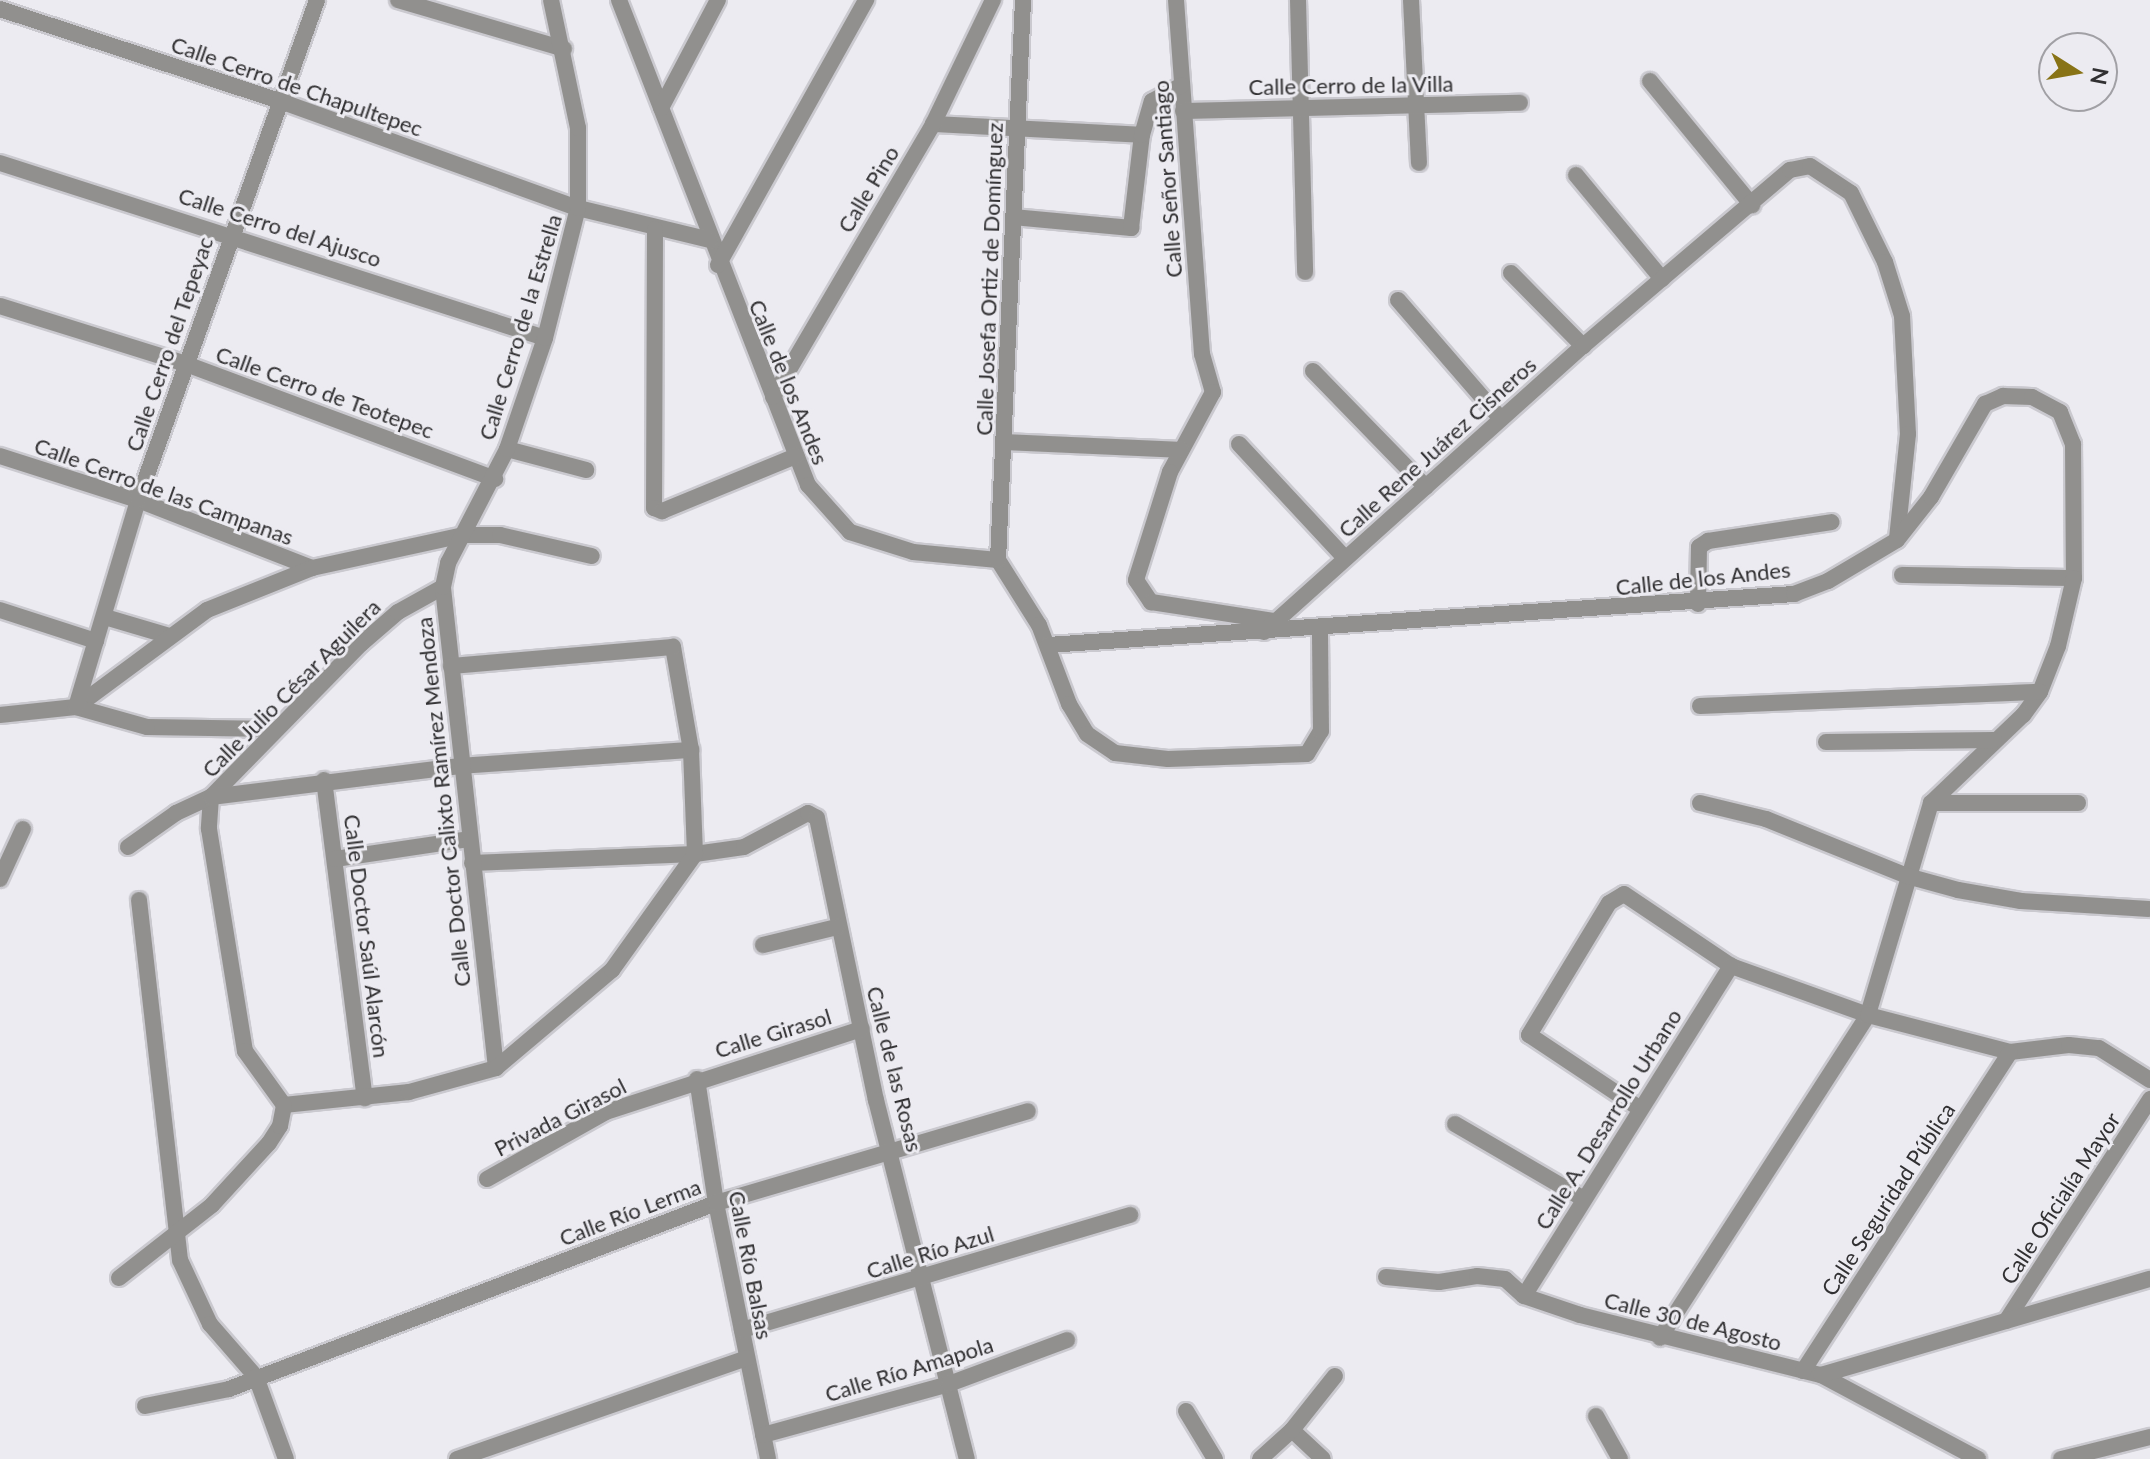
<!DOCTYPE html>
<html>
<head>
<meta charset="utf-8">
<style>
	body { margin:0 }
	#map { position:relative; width:2150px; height:1459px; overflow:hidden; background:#ecebf1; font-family:Lato,sans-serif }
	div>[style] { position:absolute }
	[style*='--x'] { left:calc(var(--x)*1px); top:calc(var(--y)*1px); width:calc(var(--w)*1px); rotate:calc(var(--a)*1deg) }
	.roads { filter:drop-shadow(2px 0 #cac9cf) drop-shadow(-2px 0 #cac9cf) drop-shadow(0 2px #cac9cf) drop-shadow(0 -2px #cac9cf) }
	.street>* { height:16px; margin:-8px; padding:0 8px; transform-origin:8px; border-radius:8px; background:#91908e }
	span { translate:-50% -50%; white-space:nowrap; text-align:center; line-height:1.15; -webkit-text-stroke:6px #ecebf1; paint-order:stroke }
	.street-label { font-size:22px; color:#313032 }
	.north { position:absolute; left:2038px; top:32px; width:80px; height:80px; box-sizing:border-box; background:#ecebf1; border:2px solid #a1a0a5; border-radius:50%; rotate:101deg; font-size:22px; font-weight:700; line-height:32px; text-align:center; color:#313032 }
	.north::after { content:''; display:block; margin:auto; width:28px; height:36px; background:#887316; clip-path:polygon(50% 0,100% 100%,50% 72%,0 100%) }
</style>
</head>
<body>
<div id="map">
	<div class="roads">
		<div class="street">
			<i style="--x:398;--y:0;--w:173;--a:16.4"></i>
			<i style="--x:619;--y:0;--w:521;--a:68.71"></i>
			<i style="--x:808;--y:485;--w:63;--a:48.2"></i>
			<i style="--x:850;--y:532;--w:66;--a:17.6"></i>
			<i style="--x:913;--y:552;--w:85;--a:5.4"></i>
			<i style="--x:998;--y:560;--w:77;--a:57.8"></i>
			<i style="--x:1039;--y:625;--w:85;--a:69.2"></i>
			<i style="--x:1069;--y:704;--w:35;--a:59"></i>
			<i style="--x:1087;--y:734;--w:34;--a:34"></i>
			<i style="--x:1115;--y:753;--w:53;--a:6.5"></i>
			<i style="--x:1168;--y:759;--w:139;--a:-2.1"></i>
			<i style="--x:1307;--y:754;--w:27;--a:-59"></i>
			<i style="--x:1321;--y:731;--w:103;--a:-90.6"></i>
			<i style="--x:1176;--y:0;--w:355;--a:85.8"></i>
			<i style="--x:1202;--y:354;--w:40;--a:74"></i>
			<i style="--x:1213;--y:392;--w:91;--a:118.3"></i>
			<i style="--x:1170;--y:472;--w:113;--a:107.5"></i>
			<i style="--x:1136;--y:580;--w:27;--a:56"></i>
			<i style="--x:1151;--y:602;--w:124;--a:8.8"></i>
			<i style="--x:1298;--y:0;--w:272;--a:88.5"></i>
			<i style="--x:1411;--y:0;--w:163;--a:87.2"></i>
			<i style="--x:0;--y:9;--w:295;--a:18.2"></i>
			<i style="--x:280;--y:101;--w:317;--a:19.8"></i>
			<i style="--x:578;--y:208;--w:136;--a:13.6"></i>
			<i style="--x:1650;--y:81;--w:161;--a:50.6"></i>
			<i style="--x:661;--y:108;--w:122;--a:-62.2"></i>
			<i style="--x:1183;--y:111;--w:337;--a:-1.4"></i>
			<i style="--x:933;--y:124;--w:209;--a:3"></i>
			<i style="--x:0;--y:163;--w:572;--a:17.8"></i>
			<i style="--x:1576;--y:175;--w:135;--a:50.4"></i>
			<i style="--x:1013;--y:217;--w:119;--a:5.3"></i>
			<i style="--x:1131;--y:228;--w:94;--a:-83.3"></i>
			<i style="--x:1142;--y:135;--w:35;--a:-74"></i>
			<i style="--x:1152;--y:101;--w:34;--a:-28"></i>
			<i style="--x:655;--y:229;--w:279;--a:90.2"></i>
			<i style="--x:654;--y:508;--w:9;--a:21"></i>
			<i style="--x:662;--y:511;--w:145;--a:-22.3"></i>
			<i style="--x:718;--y:265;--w:304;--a:-60.8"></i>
			<i style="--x:1511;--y:273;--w:103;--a:45.4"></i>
			<i style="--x:1398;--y:300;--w:157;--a:49.1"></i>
			<i style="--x:0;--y:306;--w:195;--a:17.3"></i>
			<i style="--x:186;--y:364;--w:330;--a:20.4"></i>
			<i style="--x:1313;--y:371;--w:162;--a:45.8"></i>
			<i style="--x:773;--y:397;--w:316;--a:-59.6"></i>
			<i style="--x:933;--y:124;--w:138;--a:-64.2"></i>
			<i style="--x:1006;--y:442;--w:175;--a:2.6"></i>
			<i style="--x:1239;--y:444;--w:156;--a:47.1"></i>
			<i style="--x:507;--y:449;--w:82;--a:14.9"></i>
			<i style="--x:0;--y:456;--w:145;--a:17.7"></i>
			<i style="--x:138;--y:500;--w:187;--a:21.3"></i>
			<i style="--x:998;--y:560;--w:561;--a:-87.44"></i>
			<i style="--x:1902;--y:575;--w:172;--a:1"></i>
			<i style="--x:1698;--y:604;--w:57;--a:-89"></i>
			<i style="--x:1699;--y:547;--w:11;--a:-34"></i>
			<i style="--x:1708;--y:541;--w:125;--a:-8.7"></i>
			<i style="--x:0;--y:610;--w:101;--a:17.9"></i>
			<i style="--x:105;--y:617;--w:67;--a:16.5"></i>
			<i style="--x:1264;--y:632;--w:428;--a:-41.9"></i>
			<i style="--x:1583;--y:346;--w:272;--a:-40.4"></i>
			<i style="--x:1790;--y:170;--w:20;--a:-11"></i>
			<i style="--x:1810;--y:166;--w:49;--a:33.4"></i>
			<i style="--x:1851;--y:193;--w:77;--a:63.8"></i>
			<i style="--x:1885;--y:262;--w:57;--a:72.5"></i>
			<i style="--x:1902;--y:316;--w:118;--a:87.1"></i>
			<i style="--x:1908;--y:434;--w:105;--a:96"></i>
			<i style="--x:1048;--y:645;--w:748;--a:-3.91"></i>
			<i style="--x:1794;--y:594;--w:36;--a:-21"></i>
			<i style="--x:1828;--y:581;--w:80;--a:-30.7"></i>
			<i style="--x:1897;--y:540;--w:55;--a:-51.7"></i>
			<i style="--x:1931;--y:497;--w:108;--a:-59.9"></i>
			<i style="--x:1985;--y:404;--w:20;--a:-24"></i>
			<i style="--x:2003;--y:396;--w:29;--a:2"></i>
			<i style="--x:2032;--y:397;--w:32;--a:28"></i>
			<i style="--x:2060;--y:412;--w:35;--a:68"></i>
			<i style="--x:2073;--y:444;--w:134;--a:89.6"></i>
			<i style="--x:2074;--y:578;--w:70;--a:103.2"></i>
			<i style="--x:2058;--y:646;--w:49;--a:111.4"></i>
			<i style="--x:2040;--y:692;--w:29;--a:126"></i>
			<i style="--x:2023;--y:715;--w:127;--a:136.3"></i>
			<i style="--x:1931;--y:803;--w:221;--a:106.6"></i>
			<i style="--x:1868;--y:1015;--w:384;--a:122.8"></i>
			<i style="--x:1700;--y:706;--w:340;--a:-2.4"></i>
			<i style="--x:0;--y:715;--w:76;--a:-6"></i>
			<i style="--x:76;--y:707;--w:163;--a:-36.5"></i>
			<i style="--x:207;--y:610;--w:113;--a:-21.8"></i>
			<i style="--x:312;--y:568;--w:155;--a:-12.3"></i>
			<i style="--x:463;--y:535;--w:37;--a:0"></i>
			<i style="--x:500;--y:535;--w:94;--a:12.9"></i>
			<i style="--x:274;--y:729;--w:127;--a:-179.1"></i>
			<i style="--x:147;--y:727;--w:74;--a:-164.3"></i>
			<i style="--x:76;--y:707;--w:216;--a:-73.3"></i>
			<i style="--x:138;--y:500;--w:531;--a:-70.3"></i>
			<i style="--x:1826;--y:742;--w:168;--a:-0.7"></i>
			<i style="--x:324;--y:780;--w:321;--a:82.7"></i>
			<i style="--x:211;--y:797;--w:32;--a:94"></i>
			<i style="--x:209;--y:829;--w:225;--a:80.8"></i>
			<i style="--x:245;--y:1051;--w:67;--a:54.2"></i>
			<i style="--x:211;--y:797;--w:214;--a:-45.6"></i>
			<i style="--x:361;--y:644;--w:49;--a:-40.9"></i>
			<i style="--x:398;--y:612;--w:51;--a:-29.1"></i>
			<i style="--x:1700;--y:803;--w:68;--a:13.6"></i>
			<i style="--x:1766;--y:819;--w:152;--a:22"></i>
			<i style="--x:1907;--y:876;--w:53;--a:15.4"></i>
			<i style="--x:1958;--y:890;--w:64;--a:9.9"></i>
			<i style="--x:2021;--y:901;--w:128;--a:3.6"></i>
			<i style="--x:1931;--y:803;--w:147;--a:0"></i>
			<i style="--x:128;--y:847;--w:59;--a:-35.3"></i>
			<i style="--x:176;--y:813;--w:38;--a:-25"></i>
			<i style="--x:211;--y:797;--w:251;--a:-7.1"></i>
			<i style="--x:460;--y:766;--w:232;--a:-4"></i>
			<i style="--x:335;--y:859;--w:135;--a:-8.5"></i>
			<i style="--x:472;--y:863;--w:223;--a:-2.3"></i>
			<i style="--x:695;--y:854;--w:49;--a:-8.1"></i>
			<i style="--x:744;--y:847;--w:72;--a:-28"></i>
			<i style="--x:808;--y:813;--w:10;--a:29"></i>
			<i style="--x:817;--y:818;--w:288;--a:78.2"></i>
			<i style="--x:876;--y:1100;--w:370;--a:75.8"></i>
			<i style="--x:0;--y:879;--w:55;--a:-65.3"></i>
			<i style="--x:139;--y:900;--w:362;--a:83.5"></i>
			<i style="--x:180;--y:1260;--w:71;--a:64.9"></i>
			<i style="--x:210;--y:1324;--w:70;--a:49"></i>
			<i style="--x:256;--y:1377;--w:87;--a:69.9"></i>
			<i style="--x:763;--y:945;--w:76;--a:-13.7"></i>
			<i style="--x:496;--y:1068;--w:484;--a:-96.3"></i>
			<i style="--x:443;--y:587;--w:25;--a:-78"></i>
			<i style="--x:448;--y:563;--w:128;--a:-62.6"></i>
			<i style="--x:507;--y:449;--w:117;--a:-71.1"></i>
			<i style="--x:545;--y:338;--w:134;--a:-75.8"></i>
			<i style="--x:578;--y:208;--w:80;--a:-90"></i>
			<i style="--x:578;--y:128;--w:131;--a:-101.9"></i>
			<i style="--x:697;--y:1079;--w:125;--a:81.3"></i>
			<i style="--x:716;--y:1203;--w:261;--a:78.5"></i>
			<i style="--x:284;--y:1105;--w:126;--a:-5.9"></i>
			<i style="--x:409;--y:1092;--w:90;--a:-15.4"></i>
			<i style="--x:496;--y:1068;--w:152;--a:-40.2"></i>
			<i style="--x:612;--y:970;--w:143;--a:-54.4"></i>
			<i style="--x:695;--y:854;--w:104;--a:-92.2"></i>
			<i style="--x:691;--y:750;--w:105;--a:-99.9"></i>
			<i style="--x:673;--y:647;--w:223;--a:175.1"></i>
			<i style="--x:1639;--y:1108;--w:132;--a:-146.4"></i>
			<i style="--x:1529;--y:1035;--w:154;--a:-58.8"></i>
			<i style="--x:1609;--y:903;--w:17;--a:-31"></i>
			<i style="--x:1624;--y:894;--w:129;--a:33.9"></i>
			<i style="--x:1731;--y:966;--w:145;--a:19.7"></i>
			<i style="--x:1868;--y:1015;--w:147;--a:14.6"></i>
			<i style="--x:2010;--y:1052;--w:59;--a:-6.8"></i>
			<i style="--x:2069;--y:1045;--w:30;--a:6"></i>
			<i style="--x:2099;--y:1048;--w:60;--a:32.1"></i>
			<i style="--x:1455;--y:1124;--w:147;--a:30.2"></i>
			<i style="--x:487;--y:1179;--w:137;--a:-29.4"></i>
			<i style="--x:606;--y:1112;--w:269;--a:-18"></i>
			<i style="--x:1386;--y:1277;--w:53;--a:5.4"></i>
			<i style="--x:1439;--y:1282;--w:38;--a:-9"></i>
			<i style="--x:1477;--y:1276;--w:28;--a:6"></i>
			<i style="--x:1505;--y:1279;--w:25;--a:42"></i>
			<i style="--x:1524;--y:1296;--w:59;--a:18.7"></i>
			<i style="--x:1580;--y:1315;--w:248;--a:14"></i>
			<i style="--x:1821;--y:1375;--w:178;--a:28.1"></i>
			<i style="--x:119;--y:1278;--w:118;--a:-38.1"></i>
			<i style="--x:212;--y:1205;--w:84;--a:-47.4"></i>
			<i style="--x:269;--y:1143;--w:20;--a:-57"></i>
			<i style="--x:280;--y:1126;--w:21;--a:-79"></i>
			<i style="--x:1524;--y:1296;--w:390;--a:-57.9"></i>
			<i style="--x:2006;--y:1321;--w:265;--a:-57"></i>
			<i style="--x:742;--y:1330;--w:405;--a:-16.5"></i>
			<i style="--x:1803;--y:1371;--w:380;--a:-57"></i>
			<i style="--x:1821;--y:1375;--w:343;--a:-16.3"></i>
			<i style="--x:145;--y:1406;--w:86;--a:-11.4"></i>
			<i style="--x:229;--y:1389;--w:521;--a:-20.9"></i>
			<i style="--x:716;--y:1203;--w:325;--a:-16.4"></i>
			<i style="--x:1186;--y:1411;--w:56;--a:58.9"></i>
			<i style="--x:1596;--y:1416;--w:49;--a:60.8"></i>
			<i style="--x:1292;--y:1430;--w:42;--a:43.1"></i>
			<i style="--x:763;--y:1435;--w:193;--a:-15.3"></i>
			<i style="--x:949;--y:1384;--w:126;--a:-20.4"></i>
			<i style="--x:457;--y:1459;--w:307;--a:-19.2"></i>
			<i style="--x:1260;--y:1459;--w:43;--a:-42.2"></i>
			<i style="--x:1292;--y:1430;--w:69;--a:-51.5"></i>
			<i style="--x:2061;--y:1459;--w:92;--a:-13.9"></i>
		</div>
	</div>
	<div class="street-label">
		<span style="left:1351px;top:85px;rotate:-1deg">Calle Cerro de la Villa</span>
		<span style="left:297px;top:86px;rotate:19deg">Calle Cerro de Chapultepec</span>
		<span style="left:1167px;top:179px;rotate:-94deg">Calle Señor Santiago</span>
		<span style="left:868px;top:189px;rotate:-59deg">Calle Pino</span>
		<span style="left:280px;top:227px;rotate:18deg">Calle Cerro del Ajusco</span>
		<span style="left:989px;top:279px;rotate:-88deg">Calle Josefa Ortiz de Domínguez</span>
		<span style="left:520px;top:327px;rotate:-73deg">Calle Cerro de la Estrella</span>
		<span style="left:169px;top:344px;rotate:-71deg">Calle Cerro del Tepeyac</span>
		<span style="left:789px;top:382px;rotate:68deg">Calle de los Andes</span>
		<span style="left:325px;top:392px;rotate:20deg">Calle Cerro de Teotepec</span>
		<span style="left:1437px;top:447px;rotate:-42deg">Calle Rene Juárez Cisneros</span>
		<span style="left:164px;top:491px;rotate:20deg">Calle Cerro de las Campanas</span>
		<span style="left:1703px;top:578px;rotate:-6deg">Calle de los Andes</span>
		<span style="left:291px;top:688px;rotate:-45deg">Calle Julio César Aguilera</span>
		<span style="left:443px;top:802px;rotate:-96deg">Calle Doctor Calixto Ramírez Mendoza</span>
		<span style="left:367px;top:936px;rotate:83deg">Calle Doctor Saúl Alarcón</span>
		<span style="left:773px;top:1033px;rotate:-17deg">Calle Girasol</span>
		<span style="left:895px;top:1069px;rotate:76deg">Calle de las Rosas</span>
		<span style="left:560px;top:1117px;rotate:-27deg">Privada Girasol</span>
		<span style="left:1608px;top:1119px;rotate:-58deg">Calle A. Desarrollo Urbano</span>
		<span style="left:2060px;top:1198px;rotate:-57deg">Calle Oficialía Mayor</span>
		<span style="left:1888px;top:1199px;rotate:-57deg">Calle Seguridad Pública</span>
		<span style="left:630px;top:1212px;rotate:-21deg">Calle Río Lerma</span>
		<span style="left:930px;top:1252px;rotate:-17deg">Calle Río Azul</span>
		<span style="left:751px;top:1265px;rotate:79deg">Calle Río Balsas</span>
		<span style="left:1693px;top:1321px;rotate:14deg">Calle 30 de Agosto</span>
		<span style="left:909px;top:1369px;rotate:-17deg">Calle Río Amapola</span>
	</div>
	<div class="north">N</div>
</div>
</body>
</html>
